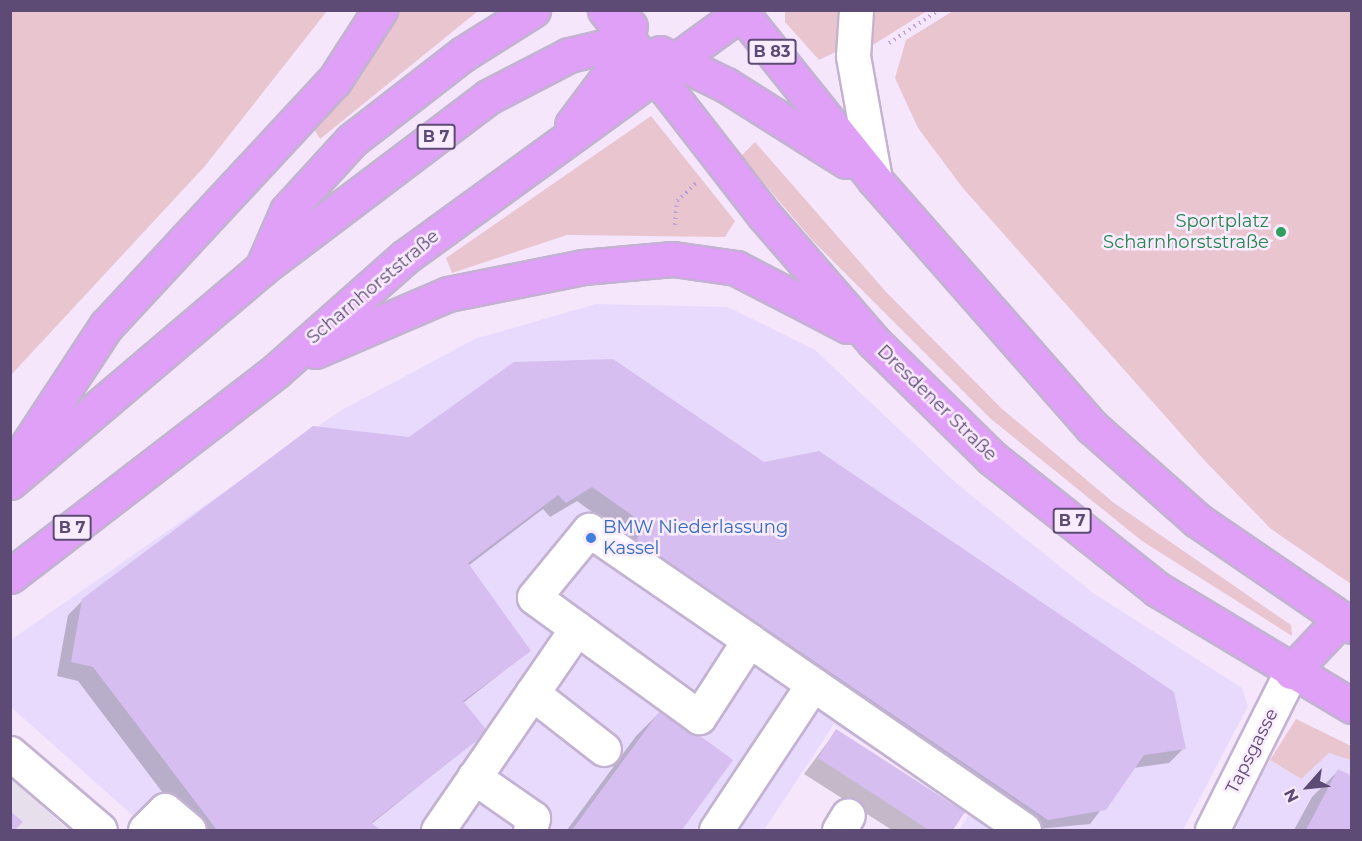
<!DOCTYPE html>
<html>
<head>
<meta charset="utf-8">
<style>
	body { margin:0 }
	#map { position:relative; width:1362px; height:841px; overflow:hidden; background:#f5e6fc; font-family:Montserrat,sans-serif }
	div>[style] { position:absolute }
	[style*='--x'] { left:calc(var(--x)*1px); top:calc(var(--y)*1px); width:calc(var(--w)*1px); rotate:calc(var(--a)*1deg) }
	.commercial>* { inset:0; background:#e7dafc }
	.industrial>* { inset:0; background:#e7e0ec }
	.green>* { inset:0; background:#e9c5d0 }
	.shadow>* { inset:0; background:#0003 }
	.building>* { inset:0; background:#d7bef1 }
	.path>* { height:4px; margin-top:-2px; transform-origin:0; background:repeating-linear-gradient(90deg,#baa1d6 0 1.5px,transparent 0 6px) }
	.roads { filter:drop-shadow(2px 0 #c3b2d2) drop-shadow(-2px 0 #c3b2d2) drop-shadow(0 2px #c3b2d2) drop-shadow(0 -2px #c3b2d2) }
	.minor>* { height:33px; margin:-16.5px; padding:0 16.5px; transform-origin:16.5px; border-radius:16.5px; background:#fff }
	.major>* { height:33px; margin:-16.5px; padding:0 16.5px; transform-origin:16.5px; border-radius:16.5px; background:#e0a0f8 }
	.dots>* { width:16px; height:16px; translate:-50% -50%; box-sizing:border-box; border:3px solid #f9ecff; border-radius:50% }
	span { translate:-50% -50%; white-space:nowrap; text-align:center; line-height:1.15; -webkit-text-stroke:5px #f9ecff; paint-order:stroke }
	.shield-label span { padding:2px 4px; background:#f9ecff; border:2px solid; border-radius:4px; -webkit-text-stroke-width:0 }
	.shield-label { font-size:16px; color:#5e4b75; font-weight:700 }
	.leisure-label { font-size:18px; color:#27864d }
	.right { translate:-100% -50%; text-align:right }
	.street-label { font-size:18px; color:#5e4b75 }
	.shop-label { font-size:18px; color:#366cbe }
	.left { translate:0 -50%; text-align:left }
	.frame { position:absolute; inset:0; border:12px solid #5e4b75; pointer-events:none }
	.north { position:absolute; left:1278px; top:757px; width:60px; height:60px; -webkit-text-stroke:4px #f9ecff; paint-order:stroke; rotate:243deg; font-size:16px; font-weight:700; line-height:24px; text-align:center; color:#5e4b75 }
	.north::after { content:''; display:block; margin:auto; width:21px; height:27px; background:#5e4b75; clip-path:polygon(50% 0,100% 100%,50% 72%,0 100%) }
</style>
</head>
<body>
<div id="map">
	<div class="commercial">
		<i style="clip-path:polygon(596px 304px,728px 307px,815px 350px,957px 484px,1093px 593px,1242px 688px,1248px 706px,1183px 830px,959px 830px,971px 811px,834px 724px,764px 830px,149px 830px,11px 707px,11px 640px,340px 411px,475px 339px)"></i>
		<i style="clip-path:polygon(1329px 753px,1351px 760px,1351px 830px,1231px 830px,1270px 760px,1300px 779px)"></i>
	</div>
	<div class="industrial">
		<i style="clip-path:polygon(11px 778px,68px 830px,11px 830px)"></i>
	</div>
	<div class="green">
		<i style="clip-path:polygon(11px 10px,327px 11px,205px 166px,11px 375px)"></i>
		<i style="clip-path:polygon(399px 11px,478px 11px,320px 139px,311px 124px,383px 41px)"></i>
		<i style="clip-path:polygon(785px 11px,845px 11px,844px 48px,819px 60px,785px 22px)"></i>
		<i style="clip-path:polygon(874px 11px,874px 10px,927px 11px,873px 45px)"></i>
		<i style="clip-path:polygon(953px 11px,1351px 11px,1351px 584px,1271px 529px,1205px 461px,962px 187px,918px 128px,895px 78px,906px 40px)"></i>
		<i style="clip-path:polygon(651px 116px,735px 221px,725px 237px,567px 235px,452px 273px,446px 258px)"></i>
		<i style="clip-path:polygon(755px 142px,887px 293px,1001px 408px,1114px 503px,1291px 625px,1292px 636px,1142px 541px,991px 419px,813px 241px,741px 156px)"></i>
		<i style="clip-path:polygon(1296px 719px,1351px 746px,1351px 760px,1329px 753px,1301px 779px,1270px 760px)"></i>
	</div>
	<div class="shadow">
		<i style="clip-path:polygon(515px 364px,1184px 748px,1169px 763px,1133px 768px,1090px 824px,1027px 830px,577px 501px,550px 517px,543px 509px,468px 566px,529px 651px,463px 703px,486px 732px,370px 825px,378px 830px,191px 830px,78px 681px,57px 676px,68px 615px,83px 600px,409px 439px)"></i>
		<i style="clip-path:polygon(662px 710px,731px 761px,680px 830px,567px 830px,636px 736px)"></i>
		<i style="clip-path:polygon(836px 731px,963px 813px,951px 830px,892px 830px,804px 774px)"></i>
		<i style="clip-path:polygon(1338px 771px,1352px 778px,1352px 830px,1294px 830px,1312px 797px)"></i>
	</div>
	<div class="building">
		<i style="clip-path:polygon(613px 359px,764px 462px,819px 451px,1174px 692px,1186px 749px,1144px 755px,1106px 810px,1048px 820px,636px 540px,646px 525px,592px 487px,566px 503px,558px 495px,468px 563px,531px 651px,463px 701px,488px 732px,371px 823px,381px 830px,217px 830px,93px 667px,71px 662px,82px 599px,313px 426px,409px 437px,514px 362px)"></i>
		<i style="clip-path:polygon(662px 708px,733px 760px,682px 830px,572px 830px)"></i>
		<i style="clip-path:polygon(836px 729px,965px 812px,953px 830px,929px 830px,818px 758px)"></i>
		<i style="clip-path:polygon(1338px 769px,1352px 776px,1352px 830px,1306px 830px)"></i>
		<i style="clip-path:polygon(10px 811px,23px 822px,15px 830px,10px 830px)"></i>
	</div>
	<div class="path">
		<i style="--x:889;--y:43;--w:60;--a:-33.4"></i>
		<i style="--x:675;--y:225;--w:24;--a:-85"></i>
		<i style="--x:677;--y:201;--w:26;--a:-43"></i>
	</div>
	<div class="roads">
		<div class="minor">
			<i style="--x:856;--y:10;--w:46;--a:93.7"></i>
			<i style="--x:853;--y:56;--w:126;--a:79.9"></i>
			<i style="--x:749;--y:640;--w:92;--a:123"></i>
			<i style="--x:699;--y:717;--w:204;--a:-144"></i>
			<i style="--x:534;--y:597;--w:87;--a:-50.6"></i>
			<i style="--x:589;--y:530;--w:194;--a:34.5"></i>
			<i style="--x:749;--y:640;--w:334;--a:34.6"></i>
			<i style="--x:532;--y:693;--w:91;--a:37.9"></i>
			<i style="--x:10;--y:753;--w:118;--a:40.5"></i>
			<i style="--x:474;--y:777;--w:72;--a:34.8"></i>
			<i style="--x:533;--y:818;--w:12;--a:104"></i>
			<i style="--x:145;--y:830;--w:28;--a:-45"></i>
			<i style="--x:165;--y:810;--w:31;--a:40"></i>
			<i style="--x:438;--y:830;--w:245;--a:-55.5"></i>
			<i style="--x:716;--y:830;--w:175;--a:-56.4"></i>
			<i style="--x:839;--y:830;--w:17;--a:-59"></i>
			<i style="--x:1212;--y:830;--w:177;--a:-63.4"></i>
		</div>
		<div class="major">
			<i style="--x:605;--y:10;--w:259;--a:52.2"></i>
			<i style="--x:764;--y:215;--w:168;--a:49.1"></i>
			<i style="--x:874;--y:342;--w:165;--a:44.5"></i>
			<i style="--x:992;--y:458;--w:211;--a:38.4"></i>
			<i style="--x:1157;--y:589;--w:227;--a:31"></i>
			<i style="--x:739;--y:10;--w:218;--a:51.3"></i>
			<i style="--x:875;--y:180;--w:329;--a:48.7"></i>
			<i style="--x:1092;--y:427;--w:140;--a:41.5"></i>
			<i style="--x:1197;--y:520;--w:188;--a:34.4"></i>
			<i style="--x:660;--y:53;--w:73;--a:25.9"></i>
			<i style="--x:726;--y:85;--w:142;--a:32.3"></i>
			<i style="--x:572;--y:125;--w:80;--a:-53.1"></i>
			<i style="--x:620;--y:61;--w:36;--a:-74"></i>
			<i style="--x:263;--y:266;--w:60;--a:-66.4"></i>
			<i style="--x:287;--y:211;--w:96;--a:-47.5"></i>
			<i style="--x:352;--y:140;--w:140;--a:-37.8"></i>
			<i style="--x:463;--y:54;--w:83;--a:-32.2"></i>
			<i style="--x:315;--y:351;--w:145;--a:-23.2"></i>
			<i style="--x:448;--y:294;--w:138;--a:-11.3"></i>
			<i style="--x:583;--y:267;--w:90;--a:-5.1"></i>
			<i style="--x:673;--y:259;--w:64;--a:8.1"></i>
			<i style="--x:736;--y:268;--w:126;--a:27.4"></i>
			<i style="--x:14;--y:466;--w:168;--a:-56.7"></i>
			<i style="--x:106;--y:326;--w:335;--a:-47.1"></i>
			<i style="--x:334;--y:81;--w:85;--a:-57.1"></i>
			<i style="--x:10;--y:482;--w:331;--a:-40.3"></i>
			<i style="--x:262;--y:268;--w:283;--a:-37.1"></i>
			<i style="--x:488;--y:97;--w:91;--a:-27.4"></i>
			<i style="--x:569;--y:55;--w:61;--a:-13.3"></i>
			<i style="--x:10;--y:576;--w:336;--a:-37.6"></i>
			<i style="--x:276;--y:371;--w:172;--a:-41.5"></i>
			<i style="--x:405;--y:257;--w:415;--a:-36"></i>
			<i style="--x:1291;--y:672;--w:71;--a:-46.7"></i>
		</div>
	</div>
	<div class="dots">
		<i style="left:1281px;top:232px;background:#2e9e5b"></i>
		<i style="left:591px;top:538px;background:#3f7fe0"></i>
	</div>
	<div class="shield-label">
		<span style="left:772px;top:52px">B 83</span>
		<span style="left:436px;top:137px">B 7</span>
		<span style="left:1072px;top:521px">B 7</span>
		<span style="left:72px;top:528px">B 7</span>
	</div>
	<div class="leisure-label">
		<span class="right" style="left:1269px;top:232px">Sportplatz<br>Scharnhorststraße</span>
	</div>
	<div class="street-label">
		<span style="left:373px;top:287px;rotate:-40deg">Scharnhorststraße</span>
		<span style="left:937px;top:403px;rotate:44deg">Dresdener Straße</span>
		<span style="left:1252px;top:751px;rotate:-63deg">Tapsgasse</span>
	</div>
	<div class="shop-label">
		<span class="left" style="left:603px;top:538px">BMW Niederlassung<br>Kassel</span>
	</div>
	<div class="frame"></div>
	<div class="north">N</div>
</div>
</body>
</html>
